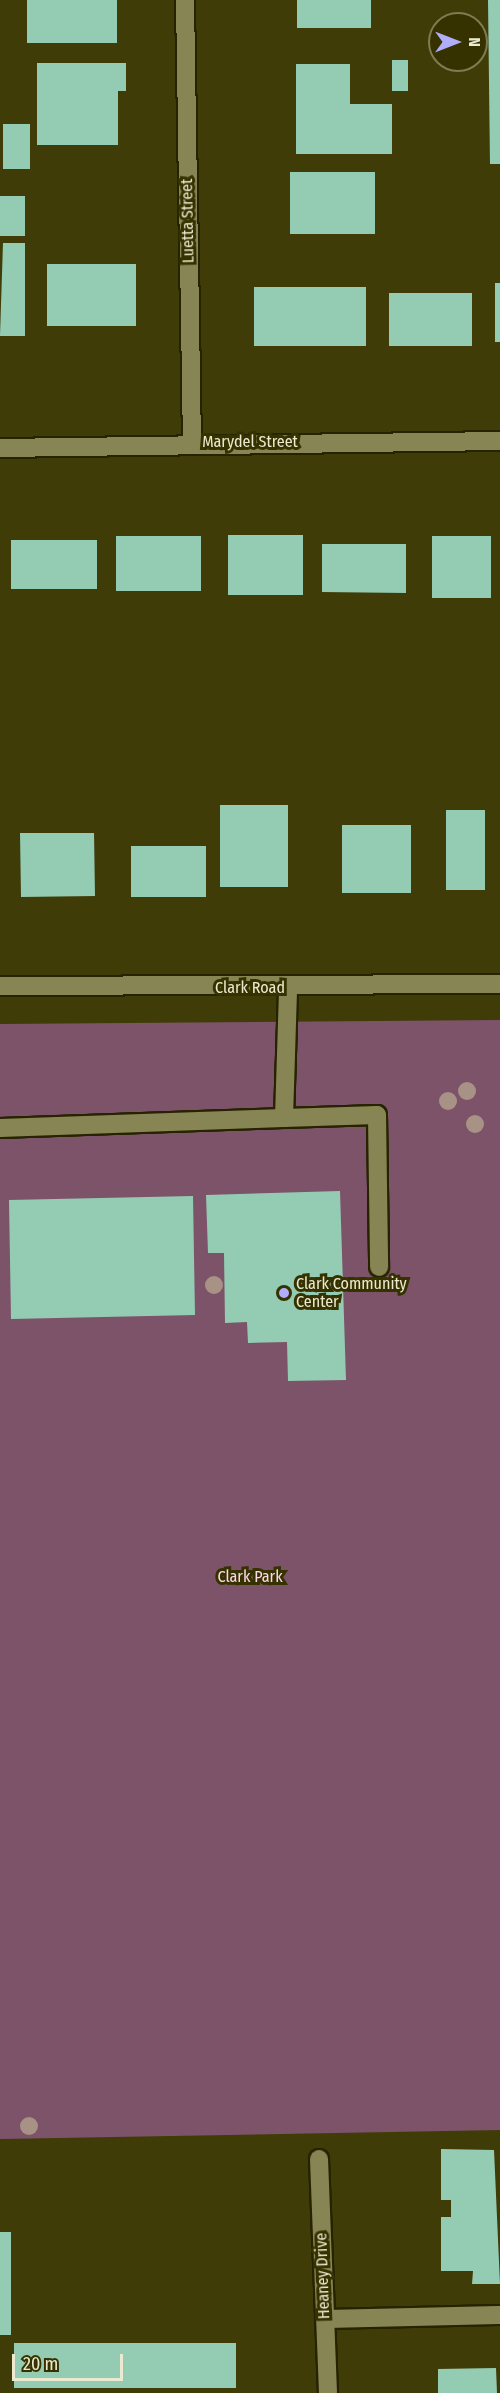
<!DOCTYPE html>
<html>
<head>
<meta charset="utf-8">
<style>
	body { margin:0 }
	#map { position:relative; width:500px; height:2393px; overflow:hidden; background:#403c08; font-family:"Fira Sans Condensed",sans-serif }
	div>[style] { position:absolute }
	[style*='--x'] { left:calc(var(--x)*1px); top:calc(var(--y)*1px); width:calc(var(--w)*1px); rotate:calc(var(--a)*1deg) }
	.green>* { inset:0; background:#7d536a }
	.building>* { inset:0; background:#94ccb3 }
	.roads { filter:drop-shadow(2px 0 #262300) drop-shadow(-2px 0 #262300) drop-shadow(0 2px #262300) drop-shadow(0 -2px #262300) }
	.minor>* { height:18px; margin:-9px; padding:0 9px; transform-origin:9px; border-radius:9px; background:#888554 }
	.trees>* { width:18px; height:18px; margin:-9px; border-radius:50%; background:#a79285 }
	.dots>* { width:16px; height:16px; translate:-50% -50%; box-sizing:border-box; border:3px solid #363200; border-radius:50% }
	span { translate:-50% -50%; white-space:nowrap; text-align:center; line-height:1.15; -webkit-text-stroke:6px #363200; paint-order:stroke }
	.street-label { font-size:16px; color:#ebead0 }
	.poi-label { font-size:16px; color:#ebead0 }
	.left { translate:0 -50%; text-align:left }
	.park-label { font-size:16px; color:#fcd8eb }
	.north { position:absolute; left:428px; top:12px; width:60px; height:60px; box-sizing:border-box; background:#363200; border:2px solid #7e7c53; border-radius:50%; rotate:90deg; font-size:16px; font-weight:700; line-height:24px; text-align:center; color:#ebead0 }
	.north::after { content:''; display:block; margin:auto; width:21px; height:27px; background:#b0aefa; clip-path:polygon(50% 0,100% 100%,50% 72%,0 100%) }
	.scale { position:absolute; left:12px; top:2354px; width:111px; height:27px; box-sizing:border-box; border:3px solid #ebead0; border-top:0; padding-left:8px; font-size:18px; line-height:21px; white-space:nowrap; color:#ebead0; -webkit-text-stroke:4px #363200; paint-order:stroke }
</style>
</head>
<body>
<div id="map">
	<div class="green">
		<i style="clip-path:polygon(500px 1020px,500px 2130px,0 2139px,0 1024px)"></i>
	</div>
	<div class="building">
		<i style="clip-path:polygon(27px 0,117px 0,117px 43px,27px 43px)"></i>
		<i style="clip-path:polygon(297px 0,371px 0,371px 28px,297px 28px)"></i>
		<i style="clip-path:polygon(488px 0,500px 0,500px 164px,490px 164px)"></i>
		<i style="clip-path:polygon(392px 60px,408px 60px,408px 91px,392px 91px)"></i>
		<i style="clip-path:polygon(37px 63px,126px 63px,126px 91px,118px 91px,118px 145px,37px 145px)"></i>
		<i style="clip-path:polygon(296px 64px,350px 64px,350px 104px,392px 104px,392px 154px,296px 154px)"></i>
		<i style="clip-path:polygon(3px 124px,30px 124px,30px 169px,3px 169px)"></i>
		<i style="clip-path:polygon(290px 172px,375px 172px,375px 234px,290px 234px)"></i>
		<i style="clip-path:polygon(0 196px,25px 196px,25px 236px,0 236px)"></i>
		<i style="clip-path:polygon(3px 243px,25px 243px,25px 336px,0 336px)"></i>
		<i style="clip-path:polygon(47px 264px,136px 264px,136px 326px,47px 326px)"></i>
		<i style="clip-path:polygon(495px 283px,500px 283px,500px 342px,495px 342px)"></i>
		<i style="clip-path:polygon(254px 287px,366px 287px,366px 346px,254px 346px)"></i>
		<i style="clip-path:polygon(389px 293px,472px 293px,472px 346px,389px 346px)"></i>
		<i style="clip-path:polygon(228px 535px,303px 535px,303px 595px,228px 595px)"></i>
		<i style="clip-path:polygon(116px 536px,201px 536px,201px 591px,116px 591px)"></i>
		<i style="clip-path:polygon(432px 536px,491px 536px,491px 598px,432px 598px)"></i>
		<i style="clip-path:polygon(11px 540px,97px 540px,97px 589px,11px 589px)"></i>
		<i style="clip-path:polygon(322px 544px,406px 544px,406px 593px,322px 592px)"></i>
		<i style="clip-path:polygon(220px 805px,288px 805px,288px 887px,220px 887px)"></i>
		<i style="clip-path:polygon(446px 810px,485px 810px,485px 890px,446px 890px)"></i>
		<i style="clip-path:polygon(342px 825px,411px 825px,411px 893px,342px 893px)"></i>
		<i style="clip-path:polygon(20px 833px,94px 833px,95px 896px,21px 897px)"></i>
		<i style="clip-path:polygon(131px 846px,206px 846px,206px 897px,131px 897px)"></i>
		<i style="clip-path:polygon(340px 1191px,346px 1380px,288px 1381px,287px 1342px,248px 1343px,247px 1322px,225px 1323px,224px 1253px,208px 1253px,206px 1195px)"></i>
		<i style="clip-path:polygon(193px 1196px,195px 1315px,11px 1319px,9px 1200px)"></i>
		<i style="clip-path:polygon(441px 2149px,494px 2150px,500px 2284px,472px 2284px,473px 2271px,441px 2271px,441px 2217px,451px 2217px,451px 2200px,441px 2200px)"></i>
		<i style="clip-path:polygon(0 2232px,11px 2232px,11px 2335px,0 2335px)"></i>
		<i style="clip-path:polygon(14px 2343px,236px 2343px,236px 2388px,14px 2388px)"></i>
		<i style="clip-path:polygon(496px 2368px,497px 2393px,438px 2393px,438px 2369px)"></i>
	</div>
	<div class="roads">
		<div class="minor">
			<i style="--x:185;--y:0;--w:443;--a:89.1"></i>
			<i style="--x:0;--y:448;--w:500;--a:-0.8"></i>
			<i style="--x:0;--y:986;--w:500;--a:-0.23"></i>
			<i style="--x:284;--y:1118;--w:93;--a:-1.8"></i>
			<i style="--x:377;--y:1115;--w:152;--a:89.2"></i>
			<i style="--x:0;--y:1128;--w:284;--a:-2"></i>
			<i style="--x:284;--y:1118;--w:129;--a:-88.2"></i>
			<i style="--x:319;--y:2159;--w:234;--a:87.8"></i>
			<i style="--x:325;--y:2319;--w:175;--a:-1.3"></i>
		</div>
	</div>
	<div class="trees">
		<i style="left:467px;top:1091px"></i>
		<i style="left:448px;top:1101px"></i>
		<i style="left:475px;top:1124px"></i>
		<i style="left:214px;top:1285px"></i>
		<i style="left:29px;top:2126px"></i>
	</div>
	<div class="dots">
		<i style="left:284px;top:1293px;background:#b0aefa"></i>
	</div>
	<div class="street-label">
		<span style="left:188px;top:221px;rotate:-91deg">Luetta Street</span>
		<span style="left:250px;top:442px">Marydel Street</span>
		<span style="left:250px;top:988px">Clark Road</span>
		<span style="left:323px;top:2276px;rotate:-92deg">Heaney Drive</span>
	</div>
	<div class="poi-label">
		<span class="left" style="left:296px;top:1293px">Clark Community<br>Center</span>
	</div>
	<div class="park-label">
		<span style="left:250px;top:1577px">Clark Park</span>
	</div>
	<div class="north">N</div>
	<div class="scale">20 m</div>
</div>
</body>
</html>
